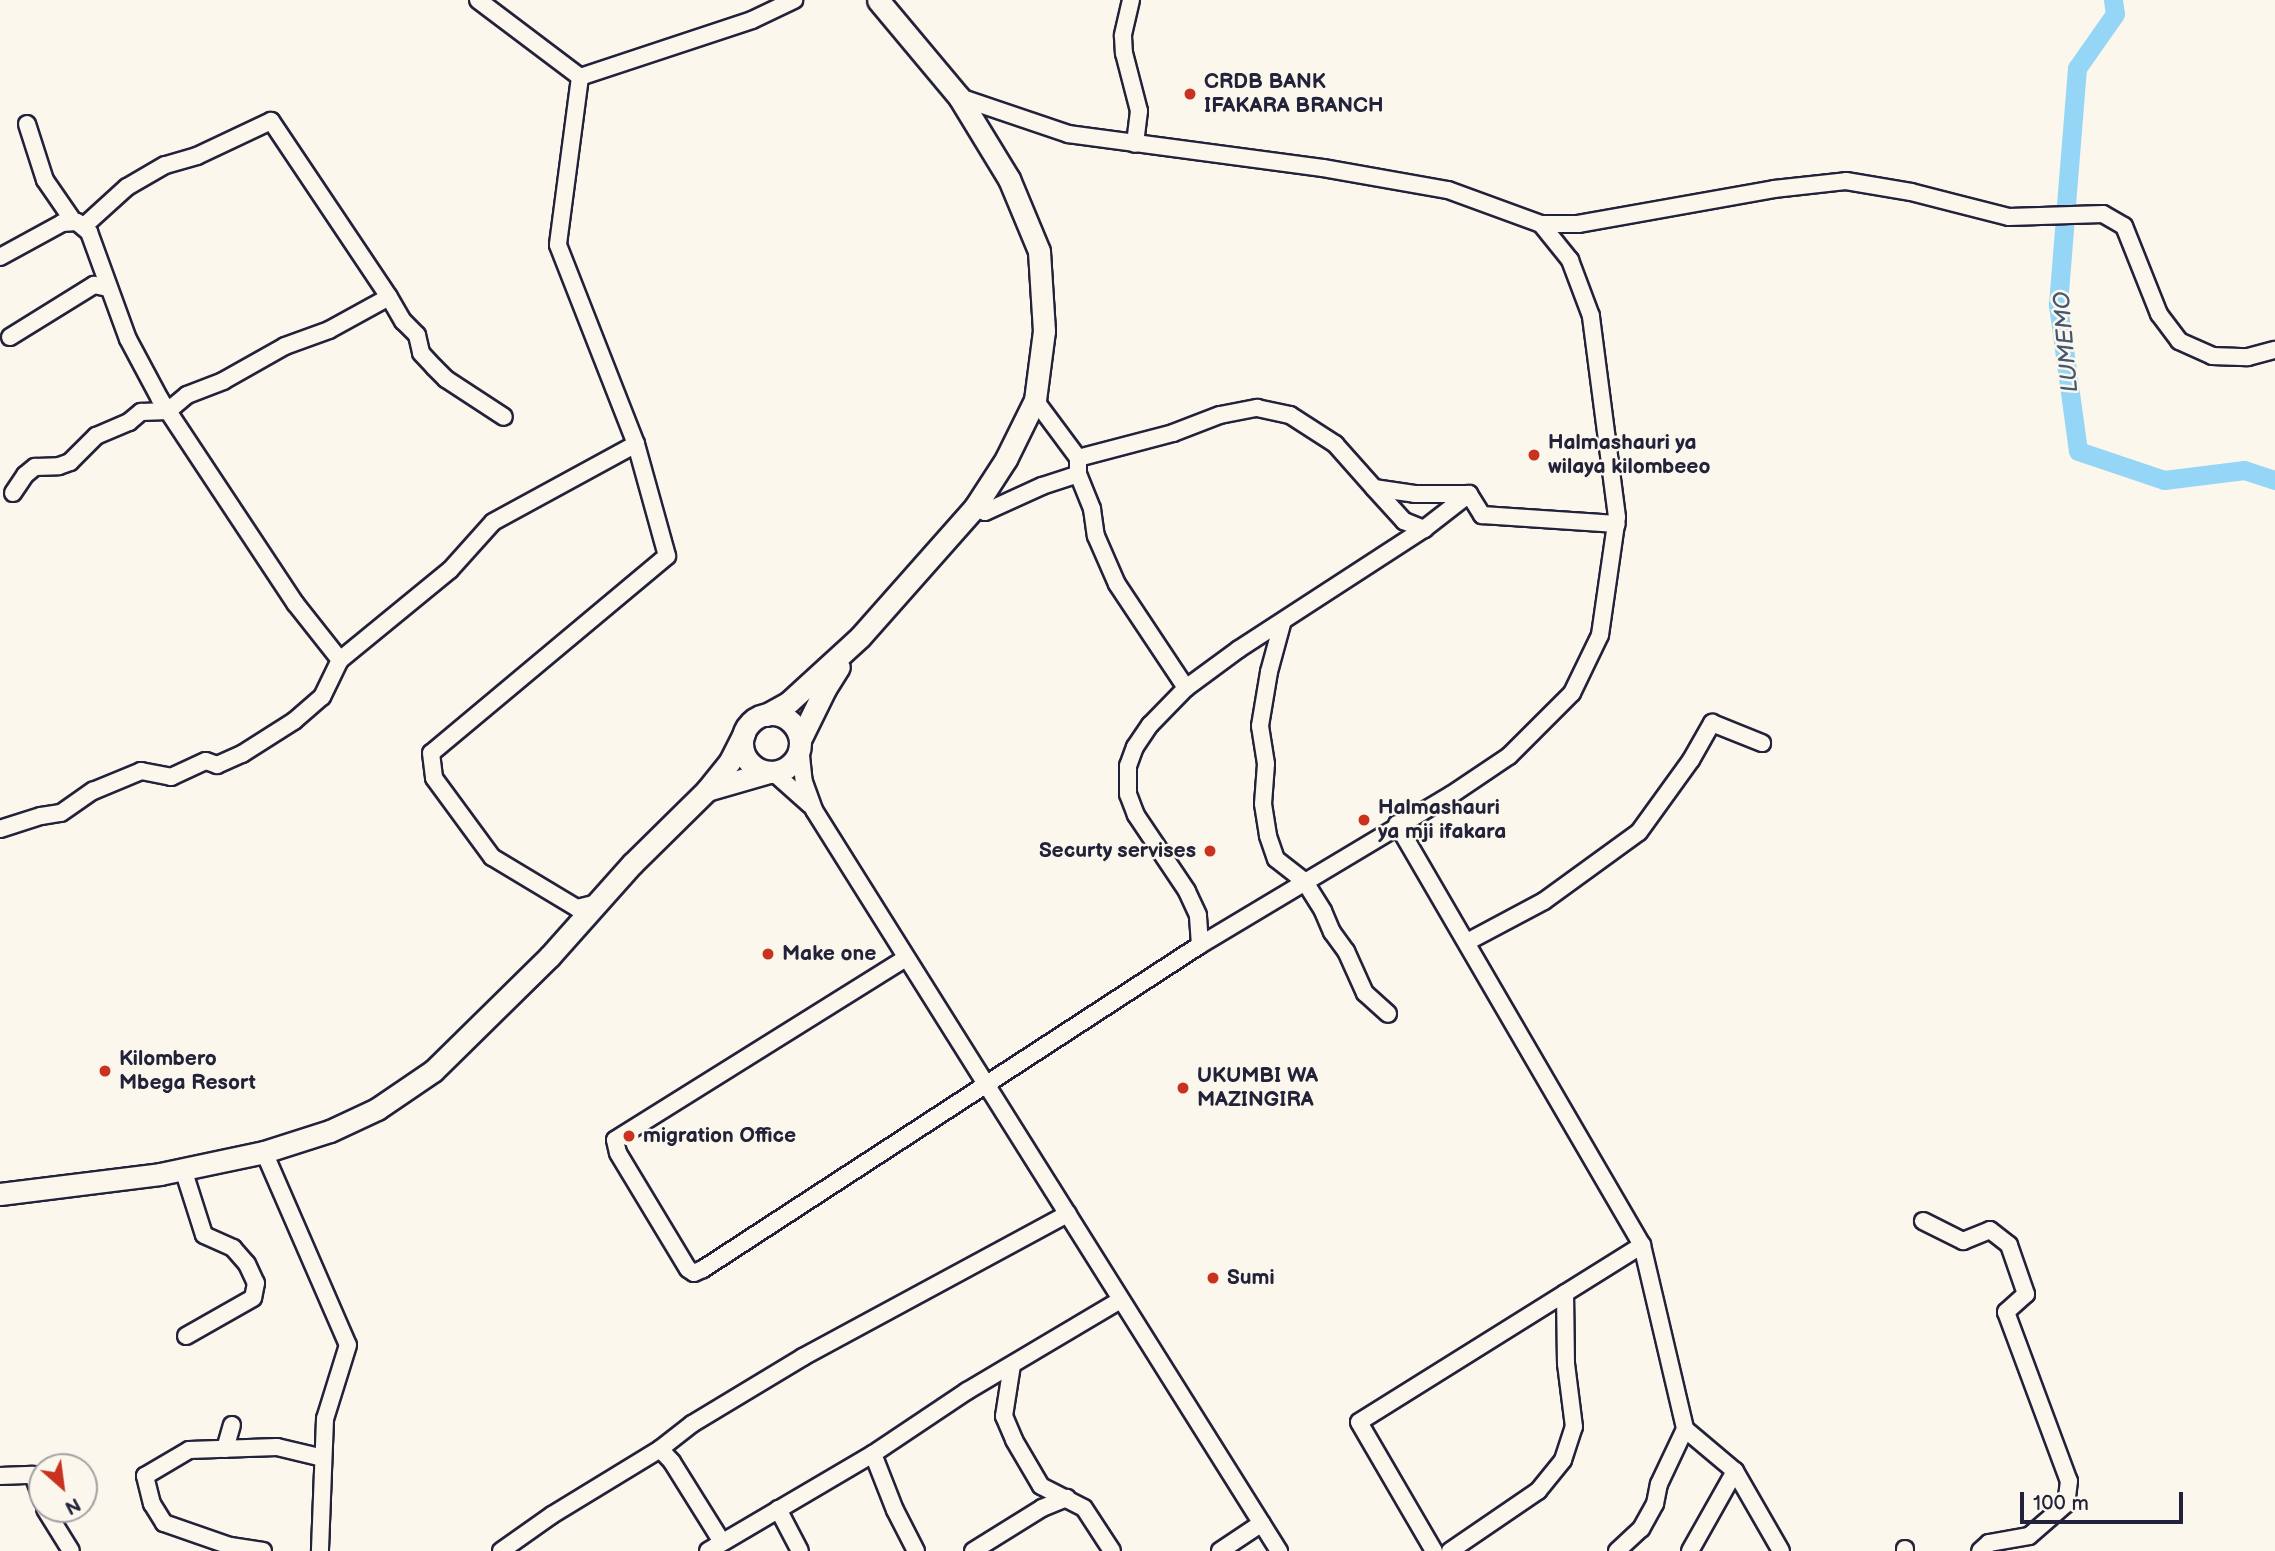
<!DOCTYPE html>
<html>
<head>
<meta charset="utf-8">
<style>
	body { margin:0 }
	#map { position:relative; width:2275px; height:1551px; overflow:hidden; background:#fbf7ec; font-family:"Balsamiq Sans",sans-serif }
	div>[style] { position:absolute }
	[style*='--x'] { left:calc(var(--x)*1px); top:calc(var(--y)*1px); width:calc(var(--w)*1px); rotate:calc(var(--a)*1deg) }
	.river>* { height:19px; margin:-9.5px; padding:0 9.5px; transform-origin:9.5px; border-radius:9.5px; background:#95d6f7 }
	.roads { filter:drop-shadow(2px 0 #22223b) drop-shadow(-2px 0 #22223b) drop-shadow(0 2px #22223b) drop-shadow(0 -2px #22223b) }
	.minor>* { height:16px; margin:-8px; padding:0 8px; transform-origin:8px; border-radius:8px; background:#fbf7ec }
	.major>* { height:21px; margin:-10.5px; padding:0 10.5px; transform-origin:10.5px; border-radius:10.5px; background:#fbf7ec }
	.major>.ring { margin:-10.5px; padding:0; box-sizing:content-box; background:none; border:21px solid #fbf7ec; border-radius:50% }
	.dots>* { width:19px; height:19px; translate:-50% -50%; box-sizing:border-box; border:4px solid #fbf7ec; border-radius:50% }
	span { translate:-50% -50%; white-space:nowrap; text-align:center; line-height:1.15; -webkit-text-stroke:5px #fbf7ec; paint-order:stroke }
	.poi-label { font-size:21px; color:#22223b; font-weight:700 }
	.left { translate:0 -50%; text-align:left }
	.right { translate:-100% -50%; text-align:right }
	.water-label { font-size:23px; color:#445873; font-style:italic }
	.north { position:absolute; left:28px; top:1453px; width:70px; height:70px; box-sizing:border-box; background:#fbf7ec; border:2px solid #a4a2a5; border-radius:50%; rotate:152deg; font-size:19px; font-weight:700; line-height:28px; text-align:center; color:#22223b }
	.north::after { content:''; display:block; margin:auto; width:24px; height:32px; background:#c8321e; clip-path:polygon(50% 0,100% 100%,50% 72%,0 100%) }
	.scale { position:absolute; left:2020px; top:1492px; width:163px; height:32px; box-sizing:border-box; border:4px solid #22223b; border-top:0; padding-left:9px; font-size:21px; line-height:24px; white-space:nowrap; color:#22223b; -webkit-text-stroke:5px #fbf7ec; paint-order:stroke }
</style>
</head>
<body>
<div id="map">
	<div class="river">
		<i style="--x:2113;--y:0;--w:14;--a:82"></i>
		<i style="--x:2115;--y:14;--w:66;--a:125.1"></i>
		<i style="--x:2077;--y:68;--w:238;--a:94.6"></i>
		<i style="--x:2058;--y:305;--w:147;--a:82.2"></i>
		<i style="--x:2078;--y:451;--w:91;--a:18.6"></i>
		<i style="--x:2164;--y:480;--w:81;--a:-7.1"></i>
		<i style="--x:2244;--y:470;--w:33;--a:18"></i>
	</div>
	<div class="roads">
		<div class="minor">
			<i style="--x:478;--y:0;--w:128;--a:37"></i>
			<i style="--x:580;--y:77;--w:181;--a:-18.3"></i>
			<i style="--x:752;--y:20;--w:47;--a:-25.5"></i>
			<i style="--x:1131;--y:0;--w:37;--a:103"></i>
			<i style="--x:1123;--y:36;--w:17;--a:87"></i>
			<i style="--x:1124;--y:53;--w:60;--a:75.5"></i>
			<i style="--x:1139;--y:111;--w:33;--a:97"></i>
			<i style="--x:580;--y:77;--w:169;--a:97.5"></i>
			<i style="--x:558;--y:245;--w:214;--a:68.6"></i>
			<i style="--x:636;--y:444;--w:116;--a:74.5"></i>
			<i style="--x:667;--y:556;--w:307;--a:140.1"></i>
			<i style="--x:431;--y:753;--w:25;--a:83"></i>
			<i style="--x:434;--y:778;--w:98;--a:53.7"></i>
			<i style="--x:492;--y:857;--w:99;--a:31"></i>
			<i style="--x:577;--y:908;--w:21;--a:-14"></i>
			<i style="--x:959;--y:97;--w:115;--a:18.7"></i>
			<i style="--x:1068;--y:134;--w:257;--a:7.6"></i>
			<i style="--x:1323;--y:168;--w:127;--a:10"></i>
			<i style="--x:1448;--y:190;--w:99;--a:20.1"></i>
			<i style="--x:1541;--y:224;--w:37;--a:0"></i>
			<i style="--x:1578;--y:224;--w:199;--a:-10.1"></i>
			<i style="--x:1774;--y:189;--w:72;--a:-6.3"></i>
			<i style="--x:1846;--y:181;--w:66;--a:9.6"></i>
			<i style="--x:1911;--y:192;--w:101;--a:14.3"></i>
			<i style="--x:2009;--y:217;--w:94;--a:-1.8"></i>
			<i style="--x:2103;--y:214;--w:24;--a:30"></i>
			<i style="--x:2124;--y:226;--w:95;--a:68.3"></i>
			<i style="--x:2159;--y:314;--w:34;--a:53"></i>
			<i style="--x:2179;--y:341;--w:36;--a:24"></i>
			<i style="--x:2212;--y:356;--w:36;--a:2"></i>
			<i style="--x:2248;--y:357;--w:28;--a:-15"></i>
			<i style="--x:27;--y:124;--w:59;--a:72.2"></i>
			<i style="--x:45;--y:180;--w:51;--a:55.4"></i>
			<i style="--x:0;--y:257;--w:71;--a:-28.7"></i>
			<i style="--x:62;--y:223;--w:15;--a:-4"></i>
			<i style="--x:77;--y:222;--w:16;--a:40"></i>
			<i style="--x:89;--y:232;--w:114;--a:70"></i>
			<i style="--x:128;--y:339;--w:68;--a:61.9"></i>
			<i style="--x:160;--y:399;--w:245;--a:56.5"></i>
			<i style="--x:295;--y:603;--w:73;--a:51.7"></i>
			<i style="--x:340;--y:660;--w:142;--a:-39.3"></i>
			<i style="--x:450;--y:570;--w:64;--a:-48.1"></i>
			<i style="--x:493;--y:522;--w:163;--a:-28.6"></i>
			<i style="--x:389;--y:297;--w:28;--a:60"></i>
			<i style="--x:403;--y:321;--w:20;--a:45"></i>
			<i style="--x:417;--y:335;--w:18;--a:77"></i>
			<i style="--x:421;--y:353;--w:19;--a:47"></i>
			<i style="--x:434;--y:367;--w:17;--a:45"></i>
			<i style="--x:446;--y:379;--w:69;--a:33.2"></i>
			<i style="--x:10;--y:337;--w:99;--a:-31.8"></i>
			<i style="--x:94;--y:285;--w:14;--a:12"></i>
			<i style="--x:1035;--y:400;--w:72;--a:53.4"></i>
			<i style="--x:1078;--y:458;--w:16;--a:90"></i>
			<i style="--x:1078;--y:474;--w:38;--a:68"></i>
			<i style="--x:1092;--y:509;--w:27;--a:82"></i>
			<i style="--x:1096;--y:536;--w:52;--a:66.4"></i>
			<i style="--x:1117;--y:584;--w:125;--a:56.4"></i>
			<i style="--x:1078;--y:458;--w:98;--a:-14.7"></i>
			<i style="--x:1173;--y:433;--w:50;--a:-21"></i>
			<i style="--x:1220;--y:415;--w:38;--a:-11"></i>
			<i style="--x:1257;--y:408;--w:34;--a:12"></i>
			<i style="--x:1290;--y:415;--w:54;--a:32.8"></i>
			<i style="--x:1335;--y:444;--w:59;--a:48.4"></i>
			<i style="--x:1374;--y:488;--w:41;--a:8.3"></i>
			<i style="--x:1415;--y:494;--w:54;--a:0"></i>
			<i style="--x:1469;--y:494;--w:25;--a:58"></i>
			<i style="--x:1482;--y:515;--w:135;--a:3.8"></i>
			<i style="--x:1374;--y:488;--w:45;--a:47.7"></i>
			<i style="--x:1404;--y:521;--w:22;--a:22"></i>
			<i style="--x:13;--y:493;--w:22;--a:-56"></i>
			<i style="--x:25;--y:475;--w:13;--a:-39"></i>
			<i style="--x:35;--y:467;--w:24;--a:-2"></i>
			<i style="--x:59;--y:466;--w:12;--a:-20"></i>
			<i style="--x:70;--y:462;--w:37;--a:-45"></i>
			<i style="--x:96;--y:436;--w:36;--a:-23"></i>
			<i style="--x:129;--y:422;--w:16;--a:-40"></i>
			<i style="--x:141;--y:412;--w:27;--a:-2"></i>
			<i style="--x:168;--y:411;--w:25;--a:-40"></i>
			<i style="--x:187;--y:395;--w:39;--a:-21"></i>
			<i style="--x:223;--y:381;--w:71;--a:-29.4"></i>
			<i style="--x:285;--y:346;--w:47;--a:-20"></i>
			<i style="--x:329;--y:330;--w:68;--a:-28.8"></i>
			<i style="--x:389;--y:297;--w:212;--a:-123.8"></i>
			<i style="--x:271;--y:121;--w:82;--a:154.7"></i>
			<i style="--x:197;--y:156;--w:33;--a:164"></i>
			<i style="--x:165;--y:165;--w:44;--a:149.9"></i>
			<i style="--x:127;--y:187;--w:59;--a:137.7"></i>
			<i style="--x:975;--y:507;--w:11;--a:27"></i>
			<i style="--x:985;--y:512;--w:63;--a:-24.5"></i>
			<i style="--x:1042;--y:486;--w:38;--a:-18"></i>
			<i style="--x:1282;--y:624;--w:50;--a:105.2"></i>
			<i style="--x:1269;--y:672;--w:55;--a:99.5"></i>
			<i style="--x:1260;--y:726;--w:38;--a:81"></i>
			<i style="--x:1266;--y:764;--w:40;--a:94.3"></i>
			<i style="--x:1263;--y:804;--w:32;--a:81"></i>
			<i style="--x:1268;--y:836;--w:24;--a:71"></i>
			<i style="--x:1276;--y:859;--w:37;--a:38"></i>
			<i style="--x:1305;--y:882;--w:34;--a:58"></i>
			<i style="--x:1323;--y:911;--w:23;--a:67"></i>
			<i style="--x:1332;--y:932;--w:24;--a:54"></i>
			<i style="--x:1346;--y:951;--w:46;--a:65.7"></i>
			<i style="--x:1365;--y:993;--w:31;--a:42"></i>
			<i style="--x:800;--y:746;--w:36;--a:84"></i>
			<i style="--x:804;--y:782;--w:30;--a:70"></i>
			<i style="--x:814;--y:810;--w:875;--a:57.89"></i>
			<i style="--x:773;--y:772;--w:50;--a:41.7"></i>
			<i style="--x:1397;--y:824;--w:487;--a:59.8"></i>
			<i style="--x:1642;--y:1245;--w:189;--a:76.8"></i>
			<i style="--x:1685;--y:1429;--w:65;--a:40"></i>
			<i style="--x:1735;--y:1471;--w:92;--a:60.1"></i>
			<i style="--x:0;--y:829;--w:43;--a:-17.6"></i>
			<i style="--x:41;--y:816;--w:20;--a:-9"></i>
			<i style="--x:61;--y:813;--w:39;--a:-35"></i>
			<i style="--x:93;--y:791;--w:52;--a:-22.6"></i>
			<i style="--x:141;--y:771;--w:31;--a:11"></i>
			<i style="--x:171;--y:777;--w:38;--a:-25"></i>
			<i style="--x:206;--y:761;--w:12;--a:20"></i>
			<i style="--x:217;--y:765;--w:27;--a:-24"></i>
			<i style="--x:242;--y:754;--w:62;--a:-32.4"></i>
			<i style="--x:294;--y:721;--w:37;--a:-41"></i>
			<i style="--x:322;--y:697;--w:41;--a:-64.1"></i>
			<i style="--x:1467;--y:942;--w:87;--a:-28"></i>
			<i style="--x:1544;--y:901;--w:117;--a:-36"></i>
			<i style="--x:1639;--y:832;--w:89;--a:-54.2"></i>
			<i style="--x:1691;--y:760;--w:43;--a:-60.4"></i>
			<i style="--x:1712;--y:723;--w:54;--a:21.8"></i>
			<i style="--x:1200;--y:945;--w:30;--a:-94"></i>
			<i style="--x:1198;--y:915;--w:26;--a:-115"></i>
			<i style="--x:1187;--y:891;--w:92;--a:-123.9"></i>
			<i style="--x:1136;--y:815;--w:22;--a:-111"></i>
			<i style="--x:1128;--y:794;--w:28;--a:-90"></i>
			<i style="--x:1128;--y:766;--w:20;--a:-70"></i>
			<i style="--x:1135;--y:747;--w:27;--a:-56"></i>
			<i style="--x:1150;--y:725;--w:52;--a:-45.8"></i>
			<i style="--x:1186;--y:688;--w:66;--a:-36.3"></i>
			<i style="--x:1239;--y:649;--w:221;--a:-33"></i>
			<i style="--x:1424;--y:529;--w:57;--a:-37.9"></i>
			<i style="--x:906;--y:958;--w:343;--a:148"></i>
			<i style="--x:615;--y:1140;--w:13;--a:77"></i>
			<i style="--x:618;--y:1153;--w:135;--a:58.9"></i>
			<i style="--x:688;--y:1269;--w:7;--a:34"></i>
			<i style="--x:694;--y:1273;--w:10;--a:-24"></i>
			<i style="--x:703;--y:1269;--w:593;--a:-33.1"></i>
			<i style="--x:1200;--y:945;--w:292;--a:-30.9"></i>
			<i style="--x:1451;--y:795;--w:70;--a:-33.9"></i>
			<i style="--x:1509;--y:756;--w:89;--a:-45"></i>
			<i style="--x:1572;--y:693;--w:64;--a:-64.2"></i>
			<i style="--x:1600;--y:635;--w:119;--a:-81.8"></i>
			<i style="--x:1617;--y:517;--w:203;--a:-97.4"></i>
			<i style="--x:1591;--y:316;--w:60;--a:-110.6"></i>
			<i style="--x:1570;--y:260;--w:46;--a:-128.9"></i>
			<i style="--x:264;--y:1152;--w:210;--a:66.5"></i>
			<i style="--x:348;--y:1345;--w:77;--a:107.3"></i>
			<i style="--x:325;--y:1419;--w:132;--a:92.2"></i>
			<i style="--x:183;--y:1169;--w:69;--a:72.3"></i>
			<i style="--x:204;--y:1235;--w:32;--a:24"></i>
			<i style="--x:233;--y:1248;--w:21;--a:49"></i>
			<i style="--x:247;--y:1264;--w:21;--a:65"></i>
			<i style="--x:256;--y:1283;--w:15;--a:101"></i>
			<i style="--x:253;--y:1298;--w:77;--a:150.4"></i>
			<i style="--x:1923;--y:1221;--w:45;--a:26.6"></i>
			<i style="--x:1963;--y:1241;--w:29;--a:-22"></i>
			<i style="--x:1990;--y:1230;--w:24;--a:38"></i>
			<i style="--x:2009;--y:1245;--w:52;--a:70.9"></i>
			<i style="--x:2026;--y:1294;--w:27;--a:138"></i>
			<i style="--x:2006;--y:1312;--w:180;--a:69.6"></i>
			<i style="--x:2069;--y:1481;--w:23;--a:97"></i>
			<i style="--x:2066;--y:1504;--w:49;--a:139.1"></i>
			<i style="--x:2029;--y:1536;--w:41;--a:170.1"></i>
			<i style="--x:1989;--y:1543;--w:12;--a:138"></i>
			<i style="--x:1012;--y:1365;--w:52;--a:98.9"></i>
			<i style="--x:1004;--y:1416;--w:26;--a:67"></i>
			<i style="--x:1014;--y:1440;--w:53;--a:59.6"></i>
			<i style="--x:1041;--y:1486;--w:48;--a:27.1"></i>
			<i style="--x:1084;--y:1508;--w:51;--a:56.9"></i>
			<i style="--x:225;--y:1449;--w:25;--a:-74"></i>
			<i style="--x:660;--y:1449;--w:41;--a:-38"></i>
			<i style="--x:692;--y:1424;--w:130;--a:-31.1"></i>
			<i style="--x:803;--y:1357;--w:301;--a:-28.4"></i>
			<i style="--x:873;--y:1454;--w:60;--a:68.6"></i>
			<i style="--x:895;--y:1510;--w:46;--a:62.9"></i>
			<i style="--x:0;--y:1476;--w:33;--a:-2"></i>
			<i style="--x:33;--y:1475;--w:27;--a:70"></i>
			<i style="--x:45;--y:1509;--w:49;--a:58.2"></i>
			<i style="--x:778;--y:1509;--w:47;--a:62.4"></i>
			<i style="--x:263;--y:1551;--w:33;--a:-171"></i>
			<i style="--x:230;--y:1546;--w:70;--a:-160.8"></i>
			<i style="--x:164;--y:1523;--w:22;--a:-122"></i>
			<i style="--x:152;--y:1504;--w:29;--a:-104"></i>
			<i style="--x:145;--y:1476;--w:51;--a:-30.6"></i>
			<i style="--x:189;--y:1450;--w:88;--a:-2"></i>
			<i style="--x:277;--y:1447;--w:47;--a:13.4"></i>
			<i style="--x:501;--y:1551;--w:62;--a:-35.2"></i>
			<i style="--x:552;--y:1515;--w:127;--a:-31.4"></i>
			<i style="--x:660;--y:1449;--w:18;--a:47"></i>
			<i style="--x:672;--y:1462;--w:94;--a:58"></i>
			<i style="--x:708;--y:1551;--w:191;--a:-30.5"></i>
			<i style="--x:873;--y:1454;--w:113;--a:-33.8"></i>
			<i style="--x:967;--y:1391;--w:178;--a:-30.7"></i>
			<i style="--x:973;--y:1551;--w:81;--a:-31.9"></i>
			<i style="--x:1042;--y:1508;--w:27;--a:-22"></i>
			<i style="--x:1220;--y:1551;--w:50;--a:-33.7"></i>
			<i style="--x:1434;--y:1551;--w:149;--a:-120.2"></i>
			<i style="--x:1359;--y:1422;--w:334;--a:-32"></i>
			<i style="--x:1450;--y:1551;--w:107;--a:-34.3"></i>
			<i style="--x:1538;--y:1491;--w:40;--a:-51"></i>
			<i style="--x:1563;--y:1460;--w:35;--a:-72"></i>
			<i style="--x:1574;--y:1427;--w:64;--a:-97.2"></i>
			<i style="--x:1566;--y:1364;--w:71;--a:-90.8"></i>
			<i style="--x:1617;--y:1551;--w:33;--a:-43"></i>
			<i style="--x:1641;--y:1529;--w:29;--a:-61"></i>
			<i style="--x:1655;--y:1504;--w:20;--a:-79"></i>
			<i style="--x:1659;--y:1484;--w:61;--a:-64.7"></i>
			<i style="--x:1690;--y:1551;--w:92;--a:-60.6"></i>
			<i style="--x:1905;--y:1551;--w:2;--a:-90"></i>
		</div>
		<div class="major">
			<i class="ring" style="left:742px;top:714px;width:37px;height:37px"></i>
			<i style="--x:766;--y:715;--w:26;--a:-29"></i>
			<i style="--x:789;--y:702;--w:96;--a:-42.5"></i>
			<i style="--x:860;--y:637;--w:174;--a:-48.5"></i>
			<i style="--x:975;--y:507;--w:57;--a:-57.1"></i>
			<i style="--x:1006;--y:459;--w:66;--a:-63.8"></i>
			<i style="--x:1035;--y:400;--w:70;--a:-82.6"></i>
			<i style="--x:1044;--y:331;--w:80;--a:-93.6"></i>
			<i style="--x:1039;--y:251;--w:78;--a:-112.6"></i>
			<i style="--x:1009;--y:179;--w:96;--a:-121.4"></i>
			<i style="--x:959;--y:97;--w:126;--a:-129.9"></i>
			<i style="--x:800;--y:740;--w:57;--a:-63.9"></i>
			<i style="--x:825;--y:689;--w:26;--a:-58"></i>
			<i style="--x:707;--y:790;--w:65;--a:-16.2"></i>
			<i style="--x:0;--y:1194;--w:161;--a:-7.1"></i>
			<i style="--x:160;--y:1174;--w:106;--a:-11.9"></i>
			<i style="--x:264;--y:1152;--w:69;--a:-17.7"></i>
			<i style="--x:330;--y:1131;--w:52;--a:-25.1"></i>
			<i style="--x:377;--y:1109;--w:68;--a:-34.2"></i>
			<i style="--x:433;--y:1071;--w:164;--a:-44.5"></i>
			<i style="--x:550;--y:956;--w:123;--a:-48.3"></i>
			<i style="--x:632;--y:864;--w:104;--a:-44.6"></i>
			<i style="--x:706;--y:791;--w:38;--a:-51"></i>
			<i style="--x:730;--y:761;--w:31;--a:-63"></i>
		</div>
	</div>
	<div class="dots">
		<i style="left:1190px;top:94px;background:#c8321e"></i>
		<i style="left:1534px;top:455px;background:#c8321e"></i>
		<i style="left:1364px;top:820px;background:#c8321e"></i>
		<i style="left:1210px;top:851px;background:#c8321e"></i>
		<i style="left:768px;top:954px;background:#c8321e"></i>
		<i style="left:105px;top:1071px;background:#c8321e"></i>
		<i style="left:1183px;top:1088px;background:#c8321e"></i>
		<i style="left:629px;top:1136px;background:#c8321e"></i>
		<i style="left:1213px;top:1278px;background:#c8321e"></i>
	</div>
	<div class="poi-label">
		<span class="left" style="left:1204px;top:94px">CRDB BANK<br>IFAKARA BRANCH</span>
		<span class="left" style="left:1548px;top:455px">Halmashauri ya<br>wilaya kilombeeo</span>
		<span class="left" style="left:1378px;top:820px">Halmashauri<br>ya mji ifakara</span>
		<span class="right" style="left:1196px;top:851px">Securty servises</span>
		<span class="left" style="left:782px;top:954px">Make one</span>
		<span class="left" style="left:119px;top:1071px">Kilombero<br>Mbega Resort</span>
		<span class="left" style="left:1197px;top:1088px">UKUMBI WA<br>MAZINGIRA</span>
		<span class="left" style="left:643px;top:1136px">migration Office</span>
		<span class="left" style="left:1227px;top:1278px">Sumi</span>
	</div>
	<div class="water-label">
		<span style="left:2066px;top:342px;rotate:-95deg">LUMEMO</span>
	</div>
	<div class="north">N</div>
	<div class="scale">100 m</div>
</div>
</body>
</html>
